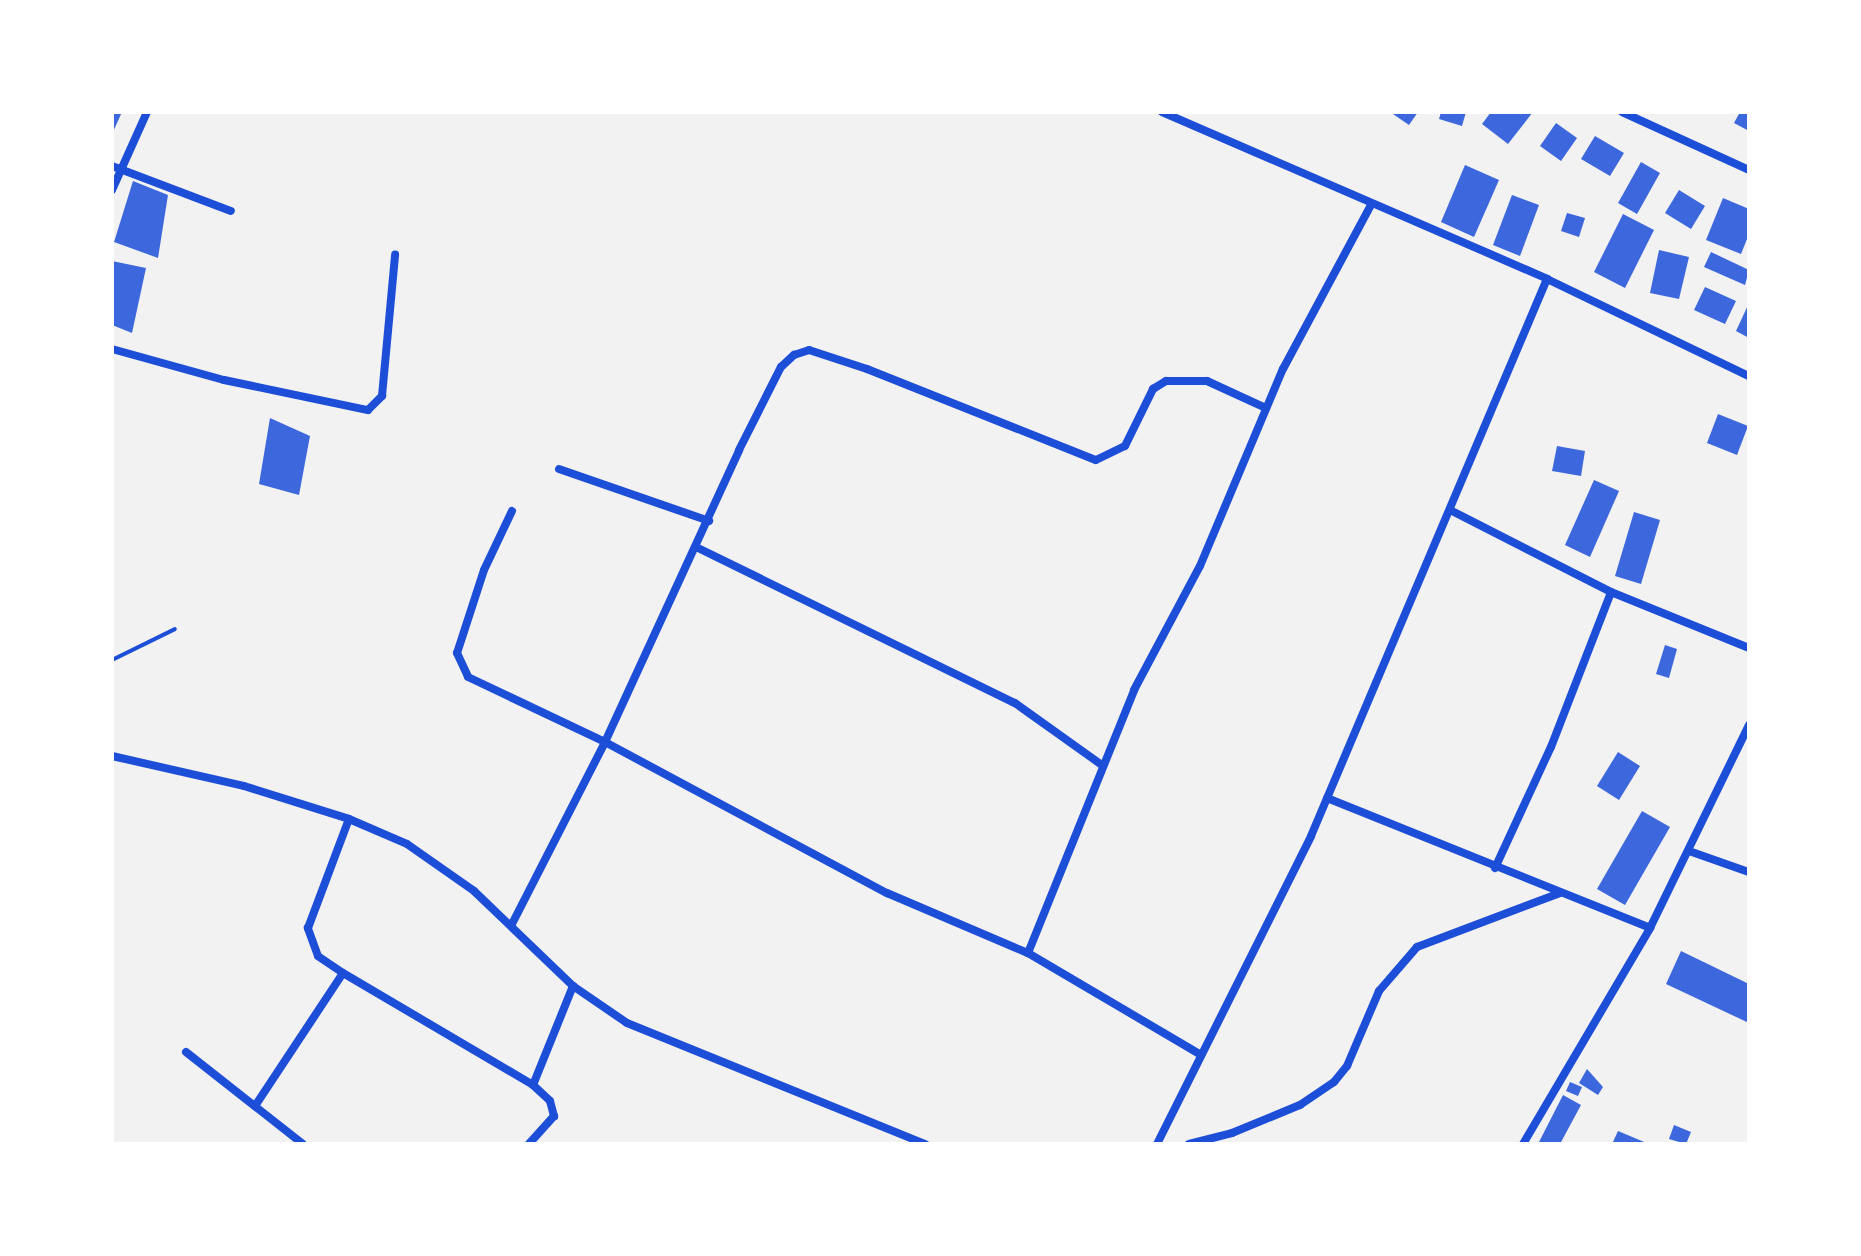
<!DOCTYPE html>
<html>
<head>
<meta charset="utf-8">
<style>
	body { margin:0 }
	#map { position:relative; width:1861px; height:1256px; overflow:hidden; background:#f2f2f2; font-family:Quicksand,sans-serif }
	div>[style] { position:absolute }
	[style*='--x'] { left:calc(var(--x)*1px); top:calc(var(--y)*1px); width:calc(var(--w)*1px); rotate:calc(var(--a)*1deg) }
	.building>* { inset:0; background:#3d67dc }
	.service>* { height:4px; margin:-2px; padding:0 2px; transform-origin:2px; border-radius:2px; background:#1d4ed8 }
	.minor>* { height:8px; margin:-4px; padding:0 4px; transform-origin:4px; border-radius:4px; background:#1d4ed8 }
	span { translate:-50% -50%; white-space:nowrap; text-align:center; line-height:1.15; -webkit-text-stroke:7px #fff; paint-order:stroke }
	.frame { position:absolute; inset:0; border:114px solid #fff; pointer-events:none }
</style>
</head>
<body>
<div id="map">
	<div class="building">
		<i style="clip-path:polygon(112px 112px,122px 112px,112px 134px)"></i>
		<i style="clip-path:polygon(1390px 112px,1418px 112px,1409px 125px)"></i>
		<i style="clip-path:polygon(1441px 112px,1466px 112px,1462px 126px,1439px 119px)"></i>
		<i style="clip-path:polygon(1491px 112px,1533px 112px,1508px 144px,1482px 124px)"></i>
		<i style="clip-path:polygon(1740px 112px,1749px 112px,1749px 131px,1734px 123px)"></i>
		<i style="clip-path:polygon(1556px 123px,1577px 138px,1561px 161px,1540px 146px)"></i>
		<i style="clip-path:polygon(1595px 136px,1624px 153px,1610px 176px,1581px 159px)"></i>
		<i style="clip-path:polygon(1641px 162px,1660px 173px,1637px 214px,1618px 203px)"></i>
		<i style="clip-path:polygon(1465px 165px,1499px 180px,1474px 237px,1441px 222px)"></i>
		<i style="clip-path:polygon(133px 181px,168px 195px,158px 258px,114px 242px)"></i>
		<i style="clip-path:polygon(1679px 190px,1705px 206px,1691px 229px,1665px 213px)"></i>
		<i style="clip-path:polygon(1512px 195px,1539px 205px,1520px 256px,1493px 245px)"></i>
		<i style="clip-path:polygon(1723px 198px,1749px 209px,1749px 234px,1741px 254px,1706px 240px)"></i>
		<i style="clip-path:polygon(1567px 213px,1585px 218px,1579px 237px,1561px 231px)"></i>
		<i style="clip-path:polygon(1623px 214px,1654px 230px,1625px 288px,1594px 272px)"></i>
		<i style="clip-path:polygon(1659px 250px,1689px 257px,1679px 299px,1650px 293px)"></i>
		<i style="clip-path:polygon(1711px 252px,1749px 270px,1745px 285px,1704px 267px)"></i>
		<i style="clip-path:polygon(112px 261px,146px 268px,132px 333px,112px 325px)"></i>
		<i style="clip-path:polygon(1705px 287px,1736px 301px,1725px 324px,1694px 310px)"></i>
		<i style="clip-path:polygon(1749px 303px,1749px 338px,1736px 331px)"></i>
		<i style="clip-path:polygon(1718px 414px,1748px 426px,1737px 455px,1707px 443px)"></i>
		<i style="clip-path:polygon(270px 418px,310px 436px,299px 495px,259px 484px)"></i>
		<i style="clip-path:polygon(1557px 446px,1585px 451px,1581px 476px,1552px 471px)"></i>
		<i style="clip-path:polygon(1594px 480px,1619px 491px,1590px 557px,1565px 545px)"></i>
		<i style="clip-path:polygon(1634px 512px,1660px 520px,1641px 584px,1615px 576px)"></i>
		<i style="clip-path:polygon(1665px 645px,1677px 649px,1669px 678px,1656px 674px)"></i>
		<i style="clip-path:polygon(1618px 752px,1640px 766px,1619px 800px,1597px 786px)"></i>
		<i style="clip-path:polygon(1642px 811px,1670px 827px,1625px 905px,1597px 889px)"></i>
		<i style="clip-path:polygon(1681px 951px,1749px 984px,1749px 1023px,1666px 984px)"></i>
		<i style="clip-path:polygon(1587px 1069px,1603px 1087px,1598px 1095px,1579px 1083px)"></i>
		<i style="clip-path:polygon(1570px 1082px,1582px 1087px,1578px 1096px,1566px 1091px)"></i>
		<i style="clip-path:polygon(1563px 1095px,1581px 1105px,1560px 1144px,1538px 1144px)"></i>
		<i style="clip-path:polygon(1674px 1125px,1691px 1132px,1686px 1144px,1669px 1139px)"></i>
		<i style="clip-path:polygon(1618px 1131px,1649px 1144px,1612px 1144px)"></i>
	</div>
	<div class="service">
		<i style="--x:112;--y:660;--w:70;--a:-26.2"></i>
	</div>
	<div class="minor">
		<i style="--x:1162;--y:112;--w:420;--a:23.4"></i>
		<i style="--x:1547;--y:279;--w:224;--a:25.7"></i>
		<i style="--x:1622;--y:112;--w:140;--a:24.5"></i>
		<i style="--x:112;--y:166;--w:127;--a:20.7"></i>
		<i style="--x:112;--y:190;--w:85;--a:-65.8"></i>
		<i style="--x:112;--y:349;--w:116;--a:15.5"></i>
		<i style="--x:224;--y:380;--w:147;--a:11.8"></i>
		<i style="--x:368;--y:410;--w:20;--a:-45"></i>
		<i style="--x:382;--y:396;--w:142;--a:-84.7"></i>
		<i style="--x:559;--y:469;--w:159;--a:19.1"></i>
		<i style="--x:1450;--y:510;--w:181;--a:27"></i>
		<i style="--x:1611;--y:592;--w:149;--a:22.1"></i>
		<i style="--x:512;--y:511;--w:65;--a:115.4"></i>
		<i style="--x:484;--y:570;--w:87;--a:108"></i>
		<i style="--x:457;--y:653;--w:26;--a:65"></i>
		<i style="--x:468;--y:677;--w:152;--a:25.4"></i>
		<i style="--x:605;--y:742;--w:320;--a:28.2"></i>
		<i style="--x:887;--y:893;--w:153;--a:23.1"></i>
		<i style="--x:1028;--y:953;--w:201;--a:30.5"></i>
		<i style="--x:696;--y:547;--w:355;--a:26.1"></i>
		<i style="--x:1015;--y:703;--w:107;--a:35.5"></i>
		<i style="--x:112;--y:756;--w:135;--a:12.8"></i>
		<i style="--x:244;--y:786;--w:110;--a:17.4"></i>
		<i style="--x:349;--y:819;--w:63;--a:23.3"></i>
		<i style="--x:407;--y:844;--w:82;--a:35"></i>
		<i style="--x:474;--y:891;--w:137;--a:43.8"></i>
		<i style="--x:573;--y:986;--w:65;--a:34.4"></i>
		<i style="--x:627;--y:1023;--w:322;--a:22.1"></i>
		<i style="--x:1327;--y:798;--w:348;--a:21.9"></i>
		<i style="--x:1689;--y:851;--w:64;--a:19.3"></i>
		<i style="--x:1495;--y:868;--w:133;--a:-65.2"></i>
		<i style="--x:1551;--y:747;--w:166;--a:-68.8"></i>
		<i style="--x:512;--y:924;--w:204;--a:-62.9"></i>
		<i style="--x:605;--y:742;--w:321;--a:-65.3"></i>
		<i style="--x:739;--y:450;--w:93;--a:-63.2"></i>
		<i style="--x:781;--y:367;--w:18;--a:-43"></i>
		<i style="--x:794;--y:355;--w:16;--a:-18"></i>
		<i style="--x:809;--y:350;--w:61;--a:18.1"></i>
		<i style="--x:867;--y:369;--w:246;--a:21.7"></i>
		<i style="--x:1096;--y:460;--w:32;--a:-26"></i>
		<i style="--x:1125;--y:446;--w:64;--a:-63.8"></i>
		<i style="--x:1153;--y:389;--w:15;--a:-32"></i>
		<i style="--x:1166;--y:381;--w:41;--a:0"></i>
		<i style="--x:1207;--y:381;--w:65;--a:24.6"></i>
		<i style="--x:1028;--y:953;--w:284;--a:-68"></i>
		<i style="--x:1134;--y:690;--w:140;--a:-62"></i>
		<i style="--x:1200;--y:566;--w:214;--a:-67.2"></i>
		<i style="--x:1283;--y:369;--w:186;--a:-61.8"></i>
		<i style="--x:343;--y:973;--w:221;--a:30.5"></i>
		<i style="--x:533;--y:1085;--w:23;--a:43"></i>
		<i style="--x:550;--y:1101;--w:16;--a:75"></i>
		<i style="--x:554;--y:1116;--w:38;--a:132"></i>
		<i style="--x:186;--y:1052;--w:149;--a:38.2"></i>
		<i style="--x:533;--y:1085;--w:107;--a:-68"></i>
		<i style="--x:255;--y:1106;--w:159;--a:-56.5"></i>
		<i style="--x:343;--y:973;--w:30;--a:-146"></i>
		<i style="--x:318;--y:956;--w:30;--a:-110"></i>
		<i style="--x:308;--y:928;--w:116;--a:-69.4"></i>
		<i style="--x:1157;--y:1144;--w:344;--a:-63.4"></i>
		<i style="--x:1311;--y:836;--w:605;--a:-67.04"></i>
		<i style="--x:1189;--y:1144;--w:44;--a:-14.3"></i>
		<i style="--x:1232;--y:1133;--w:74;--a:-22.4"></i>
		<i style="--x:1300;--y:1105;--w:41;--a:-34.1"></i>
		<i style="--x:1334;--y:1082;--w:21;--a:-51"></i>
		<i style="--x:1347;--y:1066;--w:82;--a:-66.9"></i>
		<i style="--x:1379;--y:991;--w:58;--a:-49.2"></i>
		<i style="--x:1417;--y:947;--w:153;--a:-20.7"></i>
		<i style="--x:1523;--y:1144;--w:251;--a:-59.5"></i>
		<i style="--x:1650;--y:928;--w:226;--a:-64"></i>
	</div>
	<div class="frame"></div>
</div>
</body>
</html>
